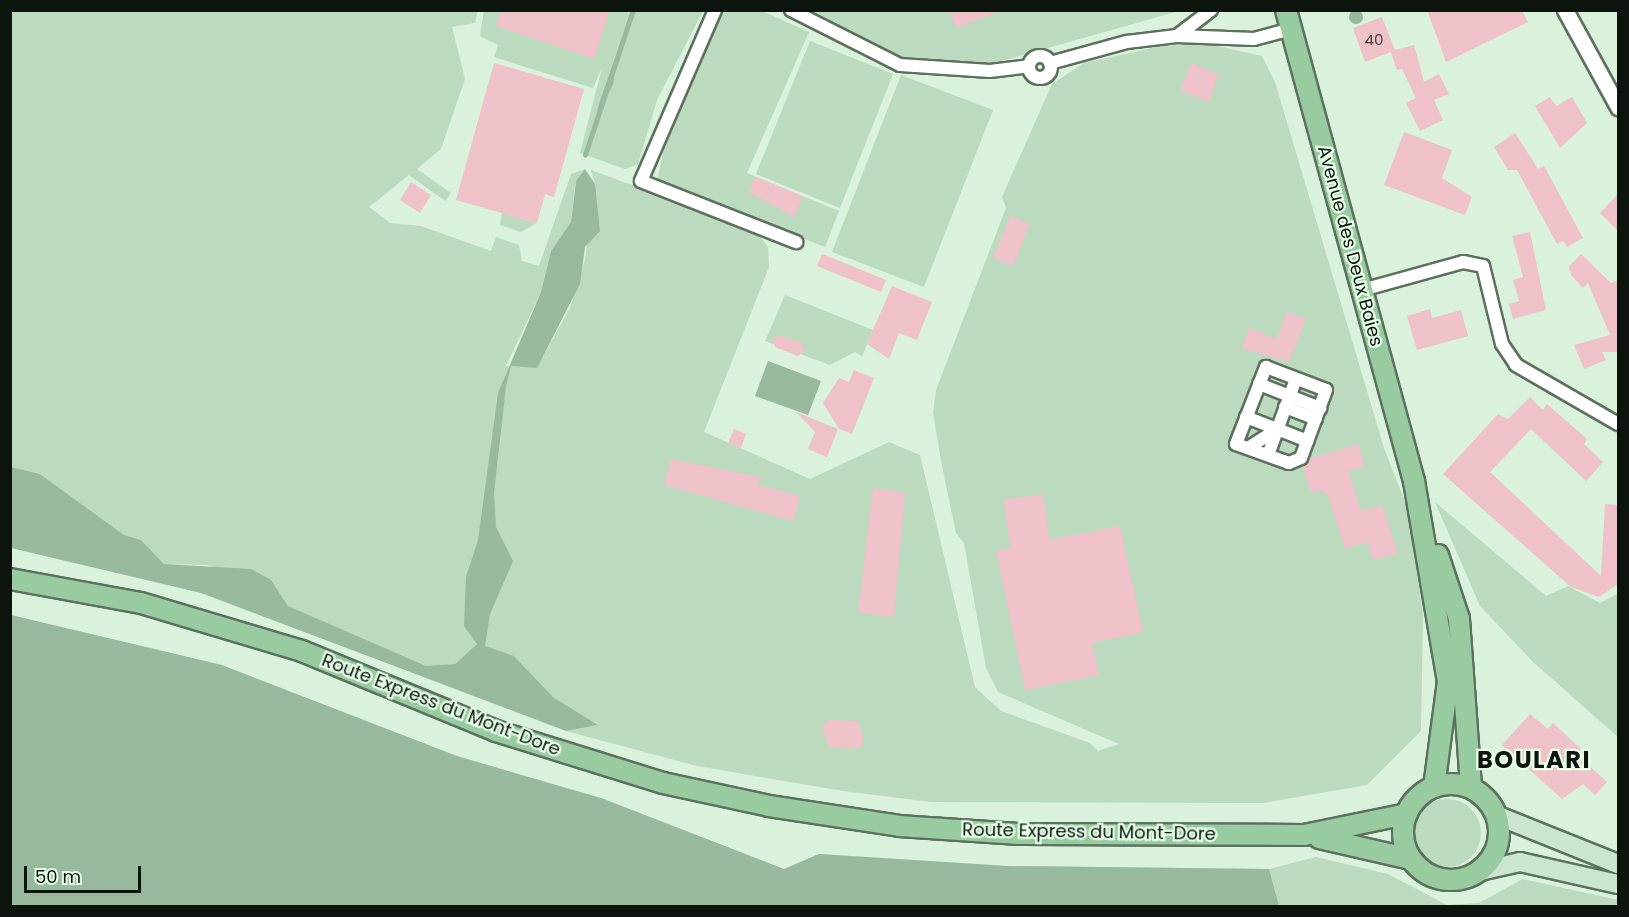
<!DOCTYPE html>
<html>
<head>
<meta charset="utf-8">
<style>
	body { margin:0 }
	#map { position:relative; width:1629px; height:917px; overflow:hidden; background:#daf1dc; font-family:Poppins,sans-serif }
	div>[style] { position:absolute }
	[style*='--x'] { left:calc(var(--x)*1px); top:calc(var(--y)*1px); width:calc(var(--w)*1px); rotate:calc(var(--a)*1deg) }
	.green>* { inset:0; background:#bbdabe }
	.round { border-radius:50% }
	.water>* { inset:0; background:#99b99c }
	.stream>* { height:4.5px; margin:-2.25px; padding:0 2.25px; transform-origin:2.25px; border-radius:2.25px; background:#99b99c }
	.building>* { inset:0; background:#efc1c8 }
	.roads { filter:drop-shadow(2px 0 #5c705e) drop-shadow(-2px 0 #5c705e) drop-shadow(0 2px #5c705e) drop-shadow(0 -2px #5c705e) }
	.minor>* { height:12px; margin:-6px; padding:0 6px; transform-origin:6px; border-radius:6px; background:#fff }
	.minor>.ring { margin:-6px; padding:0; box-sizing:content-box; background:none; border:12px solid #fff; border-radius:50% }
	.tertiary>* { height:15px; margin:-7.5px; padding:0 7.5px; transform-origin:7.5px; border-radius:7.5px; background:#fff }
	.secondary>* { height:18px; margin:-9px; padding:0 9px; transform-origin:9px; border-radius:9px; background:#cbe5cf }
	.primary>* { height:20px; margin:-10px; padding:0 10px; transform-origin:10px; border-radius:10px; background:#98cba0 }
	.primary>.ring { margin:-10px; padding:0; box-sizing:content-box; background:none; border:20px solid #98cba0; border-radius:50% }
	span { translate:-50% -50%; white-space:nowrap; text-align:center; line-height:1.15; -webkit-text-stroke:4.5px #e7ffe9; paint-order:stroke }
	.number-label { font-size:15px; color:#453f3c }
	.number-label span { -webkit-text-stroke-width:0 }
	.street-label { font-size:18px; color:#0c140d }
	.district-label { font-size:24px; color:#0c140d; font-weight:700; letter-spacing:1.5px }
	.frame { position:absolute; inset:0; border:12px solid #0c140d; pointer-events:none }
	.scale { position:absolute; left:24px; top:866px; width:117px; height:27px; box-sizing:border-box; border:3px solid #0c140d; border-top:0; padding-left:8px; font-size:18px; line-height:21px; white-space:nowrap; color:#0c140d; -webkit-text-stroke:4px #e7ffe9; paint-order:stroke }
</style>
</head>
<body>
<div id="map">
	<div class="green">
		<i style="clip-path:polygon(11px 11px,478px 11px,475px 23px,452px 27px,465px 79px,441px 149px,417px 169px,451px 193px,445px 201px,409px 175px,369px 207px,390px 223px,421px 226px,491px 251px,496px 237px,519px 245px,522px 261px,539px 266px,571px 174px,585px 169px,575px 184px,571px 222px,551px 251px,541px 292px,506px 366px,537px 367px,570px 308px,585px 260px,595px 184px,591px 170px,755px 230px,768px 247px,769px 267px,704px 432px,810px 479px,889px 442px,920px 455px,975px 687px,1001px 711px,1090px 743px,1098px 751px,1119px 744px,998px 692px,986px 668px,964px 543px,956px 533px,942px 466px,933px 413px,936px 390px,1006px 208px,1002px 197px,1052px 84px,1084px 63px,1161px 46px,1208px 44px,1262px 56px,1275px 82px,1384px 448px,1407px 507px,1423px 614px,1421px 731px,1367px 785px,1263px 803px,931px 802px,843px 791px,697px 766px,566px 731px,598px 725px,553px 697px,514px 656px,477px 644px,455px 664px,426px 667px,288px 606px,271px 580px,207px 565px,164px 564px,141px 540px,124px 535px,40px 474px,11px 467px)"></i>
		<i style="clip-path:polygon(484px 11px,703px 11px,657px 100px,638px 164px,625px 169px,580px 153px,602px 68px,593px 88px,494px 57px,498px 45px,480px 36px)"></i>
		<i style="clip-path:polygon(762px 11px,809px 32px,747px 173px,839px 211px,825px 247px,657px 181px,664px 149px,719px 12px)"></i>
		<i style="clip-path:polygon(812px 11px,1179px 11px,981px 67px,906px 59px)"></i>
		<i style="clip-path:polygon(810px 41px,893px 74px,840px 208px,756px 174px)"></i>
		<i style="clip-path:polygon(901px 75px,993px 110px,924px 287px,832px 252px)"></i>
		<i style="clip-path:polygon(502px 213px,537px 223px,521px 232px,500px 225px)"></i>
		<i style="clip-path:polygon(785px 295px,873px 330px,862px 356px,855px 352px,830px 365px,765px 341px)"></i>
		<i style="clip-path:polygon(1435px 502px,1546px 596px,1568px 586px,1600px 603px,1618px 593px,1618px 737px,1533px 662px,1480px 606px)"></i>
		<i style="clip-path:polygon(601px 798px,784px 869px,819px 854px,1007px 866px,1269px 869px,1316px 857px,1388px 874px,1447px 905px,1479px 903px,1523px 879px,1618px 900px,1618px 906px,578px 906px)"></i>
		<i class="round" style="left:1413px;top:799px;width:68px;height:68px"></i>
	</div>
	<div class="water">
		<i class="round" style="left:1349px;top:10px;width:14px;height:14px"></i>
		<i style="clip-path:polygon(616px 56px,613px 85px,597px 111px,603px 92px)"></i>
		<i style="clip-path:polygon(585px 169px,595px 184px,600px 231px,585px 247px,580px 284px,537px 368px,511px 366px,506px 386px,494px 493px,496px 527px,513px 561px,490px 614px,485px 646px,514px 656px,553px 697px,598px 725px,566px 731px,201px 593px,11px 548px,11px 467px,40px 474px,124px 535px,141px 540px,164px 564px,251px 569px,271px 580px,288px 606px,426px 666px,455px 664px,477px 644px,464px 626px,466px 577px,478px 540px,498px 393px,541px 292px,551px 251px,571px 222px,576px 181px)"></i>
		<i style="clip-path:polygon(768px 361px,821px 381px,808px 415px,755px 396px)"></i>
		<i style="clip-path:polygon(11px 615px,222px 665px,457px 756px,601px 798px,784px 869px,819px 854px,1007px 866px,1269px 869px,1279px 906px,11px 906px)"></i>
	</div>
	<div class="stream">
		<i style="--x:585;--y:155;--w:153;--a:-71.7"></i>
	</div>
	<div class="building">
		<i style="clip-path:polygon(501px 10px,610px 10px,594px 59px,496px 26px)"></i>
		<i style="clip-path:polygon(949px 10px,999px 10px,999px 11px,956px 28px)"></i>
		<i style="clip-path:polygon(1427px 10px,1522px 10px,1528px 22px,1446px 62px)"></i>
		<i style="clip-path:polygon(1382px 17px,1395px 50px,1414px 45px,1424px 82px,1439px 74px,1449px 94px,1434px 100px,1443px 120px,1420px 131px,1406px 103px,1416px 98px,1402px 69px,1397px 70px,1391px 52px,1365px 62px,1353px 28px)"></i>
		<i style="clip-path:polygon(494px 63px,584px 89px,554px 197px,545px 194px,537px 223px,456px 200px)"></i>
		<i style="clip-path:polygon(1191px 63px,1219px 74px,1209px 102px,1180px 91px)"></i>
		<i style="clip-path:polygon(1550px 97px,1556px 106px,1572px 97px,1587px 123px,1560px 148px,1535px 106px)"></i>
		<i style="clip-path:polygon(1404px 132px,1452px 150px,1442px 178px,1472px 197px,1465px 215px,1384px 185px)"></i>
		<i style="clip-path:polygon(1515px 133px,1538px 169px,1544px 166px,1583px 238px,1567px 247px,1563px 241px,1557px 244px,1517px 170px,1508px 170px,1494px 147px)"></i>
		<i style="clip-path:polygon(755px 177px,803px 196px,794px 217px,749px 192px)"></i>
		<i style="clip-path:polygon(411px 182px,431px 195px,420px 213px,400px 200px)"></i>
		<i style="clip-path:polygon(1618px 194px,1618px 231px,1600px 213px)"></i>
		<i style="clip-path:polygon(1010px 216px,1030px 224px,1013px 266px,993px 258px)"></i>
		<i style="clip-path:polygon(1530px 232px,1546px 310px,1513px 319px,1509px 304px,1519px 301px,1513px 280px,1523px 277px,1512px 236px)"></i>
		<i style="clip-path:polygon(822px 254px,886px 280px,881px 292px,817px 266px)"></i>
		<i style="clip-path:polygon(1581px 254px,1611px 283px,1618px 280px,1618px 352px,1602px 352px,1606px 360px,1584px 369px,1574px 345px,1610px 335px,1588px 283px,1583px 288px,1571px 275px,1569px 266px)"></i>
		<i style="clip-path:polygon(892px 286px,932px 302px,917px 340px,899px 333px,889px 359px,867px 344px)"></i>
		<i style="clip-path:polygon(1430px 309px,1432px 318px,1461px 310px,1468px 336px,1417px 350px,1407px 316px)"></i>
		<i style="clip-path:polygon(1287px 312px,1306px 319px,1289px 362px,1241px 348px,1249px 328px,1276px 339px)"></i>
		<i style="clip-path:polygon(779px 335px,800px 342px,805px 351px,798px 356px,775px 347px,773px 339px)"></i>
		<i style="clip-path:polygon(854px 370px,874px 378px,852px 434px,839px 429px,823px 403px,839px 378px,849px 382px)"></i>
		<i style="clip-path:polygon(1530px 397px,1543px 410px,1547px 404px,1587px 439px,1584px 444px,1603px 462px,1586px 481px,1531px 429px,1490px 472px,1601px 576px,1605px 504px,1618px 505px,1618px 584px,1599px 597px,1571px 587px,1443px 474px,1498px 414px,1508px 419px)"></i>
		<i style="clip-path:polygon(796px 412px,838px 429px,827px 457px,808px 449px,815px 432px)"></i>
		<i style="clip-path:polygon(734px 429px,746px 434px,741px 448px,728px 443px)"></i>
		<i style="clip-path:polygon(1359px 444px,1365px 466px,1348px 471px,1361px 511px,1382px 505px,1398px 553px,1373px 560px,1367px 542px,1345px 549px,1329px 498px,1322px 490px,1311px 493px,1303px 466px,1310px 459px)"></i>
		<i style="clip-path:polygon(671px 459px,760px 477px,758px 485px,800px 496px,794px 521px,664px 485px)"></i>
		<i style="clip-path:polygon(873px 488px,905px 493px,894px 617px,858px 612px)"></i>
		<i style="clip-path:polygon(1043px 494px,1050px 540px,1120px 526px,1143px 632px,1092px 643px,1099px 675px,1025px 690px,996px 551px,1011px 548px,1003px 500px)"></i>
		<i style="clip-path:polygon(1530px 714px,1548px 729px,1553px 723px,1581px 749px,1576px 754px,1607px 782px,1595px 795px,1583px 784px,1562px 799px,1502px 745px)"></i>
		<i style="clip-path:polygon(829px 720px,858px 721px,864px 742px,858px 749px,829px 747px,822px 728px)"></i>
	</div>
	<div class="roads">
		<div class="minor">
			<i style="--x:715;--y:10;--w:186;--a:113.4"></i>
			<i style="--x:641;--y:181;--w:167;--a:21.5"></i>
			<i style="--x:791;--y:10;--w:122;--a:26.8"></i>
			<i style="--x:900;--y:65;--w:90;--a:3.8"></i>
			<i style="--x:990;--y:71;--w:39;--a:-7"></i>
			<i style="--x:1211;--y:10;--w:43;--a:142.6"></i>
			<i style="--x:1177;--y:36;--w:77;--a:2.2"></i>
			<i style="--x:1254;--y:39;--w:38;--a:-15"></i>
			<i class="ring" style="left:1029px;top:56px;width:10px;height:10px"></i>
			<i style="--x:1050;--y:63;--w:80;--a:-15.3"></i>
			<i style="--x:1127;--y:42;--w:50;--a:-6.8"></i>
			<i style="--x:1362;--y:290;--w:105;--a:-15.5"></i>
			<i style="--x:1463;--y:262;--w:20;--a:11"></i>
			<i style="--x:1483;--y:266;--w:80;--a:76.3"></i>
			<i style="--x:1502;--y:344;--w:25;--a:56"></i>
			<i style="--x:1516;--y:365;--w:118;--a:30"></i>
			<i style="--x:1266;--y:367;--w:64;--a:21"></i>
			<i style="--x:1326;--y:390;--w:72;--a:110.2"></i>
			<i style="--x:1301;--y:458;--w:13;--a:157"></i>
			<i style="--x:1289;--y:463;--w:56;--a:-160.3"></i>
			<i style="--x:1236;--y:444;--w:83;--a:-68.7"></i>
			<i style="--x:1259;--y:384;--w:66;--a:21.5"></i>
			<i style="--x:1285;--y:407;--w:33;--a:21"></i>
			<i style="--x:1246;--y:417;--w:66;--a:21.2"></i>
			<i style="--x:1248;--y:448;--w:35;--a:-33"></i>
			<i style="--x:1268;--y:455;--w:81;--a:-69.8"></i>
		</div>
		<div class="tertiary">
			<i style="--x:1565;--y:10;--w:111;--a:61.3"></i>
		</div>
		<div class="secondary">
			<i style="--x:1496;--y:815;--w:131;--a:21.9"></i>
			<i style="--x:1480;--y:871;--w:41;--a:-12.7"></i>
			<i style="--x:1520;--y:862;--w:100;--a:12.7"></i>
		</div>
		<div class="primary">
			<i style="--x:1286;--y:10;--w:488;--a:74.8"></i>
			<i style="--x:1414;--y:481;--w:203;--a:80.4"></i>
			<i style="--x:1448;--y:681;--w:107;--a:97.5"></i>
			<i style="--x:1438;--y:555;--w:67;--a:71.8"></i>
			<i style="--x:1459;--y:619;--w:169;--a:85.9"></i>
			<i style="--x:10;--y:579;--w:133;--a:10.4"></i>
			<i style="--x:141;--y:603;--w:168;--a:16.6"></i>
			<i style="--x:302;--y:651;--w:210;--a:22.4"></i>
			<i style="--x:496;--y:731;--w:175;--a:17.3"></i>
			<i style="--x:663;--y:783;--w:108;--a:12.2"></i>
			<i style="--x:769;--y:806;--w:132;--a:8.7"></i>
			<i style="--x:899;--y:826;--w:120;--a:3.8"></i>
			<i style="--x:1019;--y:834;--w:285;--a:0.2"></i>
			<i style="--x:1304;--y:835;--w:105;--a:-11.5"></i>
			<i class="ring" style="left:1403px;top:784px;width:76px;height:76px"></i>
			<i style="--x:1319;--y:838;--w:94;--a:12.9"></i>
		</div>
	</div>
	<div class="number-label">
		<span style="left:1374px;top:40px">40</span>
	</div>
	<div class="street-label">
		<span style="left:1350px;top:246px;rotate:75deg">Avenue des Deux Baies</span>
		<span style="left:441px;top:705px;rotate:21deg">Route Express du Mont-Dore</span>
		<span style="left:1089px;top:832px;rotate:1deg">Route Express du Mont-Dore</span>
	</div>
	<div class="district-label">
		<span style="left:1534px;top:760px">BOULARI</span>
	</div>
	<div class="frame"></div>
	<div class="scale">50 m</div>
</div>
</body>
</html>
